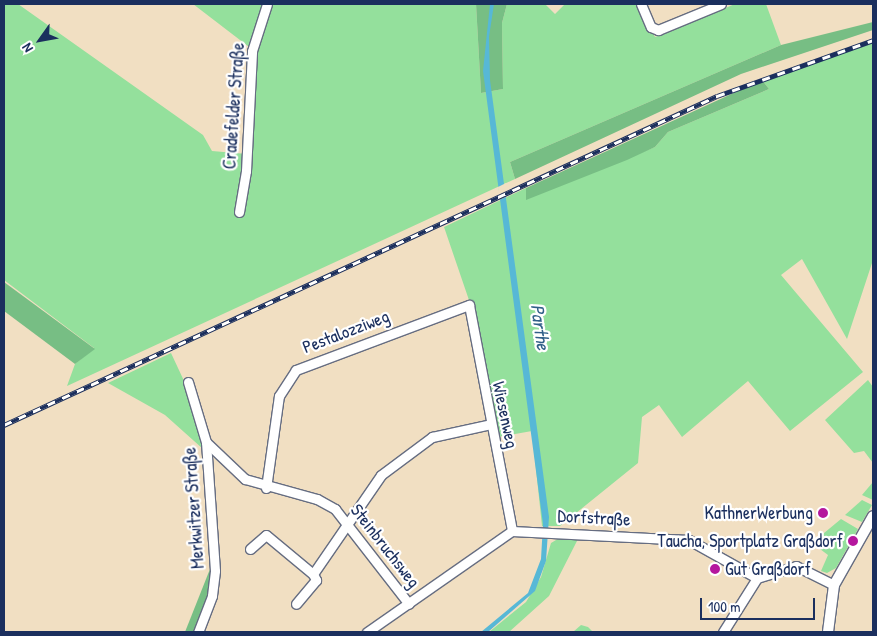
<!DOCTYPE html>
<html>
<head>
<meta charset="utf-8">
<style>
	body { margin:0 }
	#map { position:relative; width:877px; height:636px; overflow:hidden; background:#f1dfc2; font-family:"Patrick Hand",sans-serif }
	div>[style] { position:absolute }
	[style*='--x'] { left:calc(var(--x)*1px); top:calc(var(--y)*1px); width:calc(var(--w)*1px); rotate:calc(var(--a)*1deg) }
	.green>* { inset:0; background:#94e09c }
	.forest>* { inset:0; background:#77be84 }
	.water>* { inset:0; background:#57b8d6 }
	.pier>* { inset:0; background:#f1dfc2 }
	.roads { filter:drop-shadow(1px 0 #666d81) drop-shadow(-1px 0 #666d81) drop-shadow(0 1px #666d81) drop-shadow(0 -1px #666d81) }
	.minor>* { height:9px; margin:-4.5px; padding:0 4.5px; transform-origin:4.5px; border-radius:4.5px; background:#fff }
	.tertiary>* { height:10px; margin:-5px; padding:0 5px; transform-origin:5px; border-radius:5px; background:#fff }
	.rail>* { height:4.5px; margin-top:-2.25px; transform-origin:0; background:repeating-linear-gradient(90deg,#fff 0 8px,#1b2f5e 0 16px); box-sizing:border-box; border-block:1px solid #1b2f5e }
	.dots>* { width:14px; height:14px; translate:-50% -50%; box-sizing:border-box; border:2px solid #fff; border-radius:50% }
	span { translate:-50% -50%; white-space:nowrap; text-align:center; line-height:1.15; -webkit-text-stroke:4.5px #fff; paint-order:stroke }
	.street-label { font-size:18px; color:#1b2f5e }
	.poi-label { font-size:18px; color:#1b2f5e }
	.right { translate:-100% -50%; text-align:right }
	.left { translate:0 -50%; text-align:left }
	.water-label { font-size:19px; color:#305f88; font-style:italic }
	.frame { position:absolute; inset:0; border:5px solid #1b2f5e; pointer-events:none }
	.north { position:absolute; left:15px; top:15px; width:50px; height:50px; -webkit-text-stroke:4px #fff; paint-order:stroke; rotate:238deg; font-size:14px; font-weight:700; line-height:20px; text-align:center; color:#1b2f5e }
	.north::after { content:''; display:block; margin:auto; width:18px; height:22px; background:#1b2f5e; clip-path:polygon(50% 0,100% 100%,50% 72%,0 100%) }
	.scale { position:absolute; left:700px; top:598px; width:115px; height:22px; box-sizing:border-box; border:2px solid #1b2f5e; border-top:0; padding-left:6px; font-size:15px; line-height:18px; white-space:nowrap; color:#1b2f5e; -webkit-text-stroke:4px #fff; paint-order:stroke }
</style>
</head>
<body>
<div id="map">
	<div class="green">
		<i style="clip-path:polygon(4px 4px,18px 4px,203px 135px,212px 151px,247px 154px,253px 50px,193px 4px,476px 4px,481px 93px,503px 89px,502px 23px,507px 4px,545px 4px,555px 14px,565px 4px,639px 4px,655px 37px,735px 4px,766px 4px,781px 45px,510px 162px,515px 179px,67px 386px,75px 364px,94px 348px,4px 280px)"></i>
		<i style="clip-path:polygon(873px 43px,873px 260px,847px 339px,802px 259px,781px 275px,863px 372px,790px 431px,748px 381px,682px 437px,659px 405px,642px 417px,638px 463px,560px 526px,542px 526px,532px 431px,498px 437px,471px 306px,444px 227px,526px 188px,526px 199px,655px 147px,668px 132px,769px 89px,762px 80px)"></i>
		<i style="clip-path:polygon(171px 353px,185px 383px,203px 449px,165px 415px,108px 383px)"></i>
		<i style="clip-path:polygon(868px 380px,873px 387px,873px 463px,864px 451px,854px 453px,825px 420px)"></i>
		<i style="clip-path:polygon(873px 482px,873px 500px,862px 495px)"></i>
		<i style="clip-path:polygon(862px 500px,872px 505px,862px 522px,845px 515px)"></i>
		<i style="clip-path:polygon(841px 519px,858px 529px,836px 568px,827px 573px,821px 571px,828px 555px,812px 543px)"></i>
		<i style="clip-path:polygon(561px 537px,578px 539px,549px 596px,509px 632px,489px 632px,526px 602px,541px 577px,551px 543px)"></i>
		<i style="clip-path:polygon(581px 625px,588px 627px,593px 632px,573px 632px)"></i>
	</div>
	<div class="forest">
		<i style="clip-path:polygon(476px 4px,507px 4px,502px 23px,503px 89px,481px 93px)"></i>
		<i style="clip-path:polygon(873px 22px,873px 30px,741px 74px,515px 179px,510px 162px,781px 45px)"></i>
		<i style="clip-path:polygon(762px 80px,769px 89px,668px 132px,655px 147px,627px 160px,526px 200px,526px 188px)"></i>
		<i style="clip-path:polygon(4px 282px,95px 349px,75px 364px,4px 311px)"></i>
		<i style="clip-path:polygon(212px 564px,207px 606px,194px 632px,185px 632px)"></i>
	</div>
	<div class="water">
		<i style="clip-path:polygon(490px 4px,494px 4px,489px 37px,490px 80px,549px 517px,546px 561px,535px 591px,488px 632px,481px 632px,528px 593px,541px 559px,543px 524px,483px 71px)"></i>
	</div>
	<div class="pier">
		<i style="clip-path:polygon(506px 183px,508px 196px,499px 200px,498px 187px)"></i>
	</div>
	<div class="roads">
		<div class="minor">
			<i style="--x:641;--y:4;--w:25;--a:67"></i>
			<i style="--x:651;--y:27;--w:8;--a:23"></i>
			<i style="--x:658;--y:30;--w:68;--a:-22.4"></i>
			<i style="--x:239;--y:212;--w:42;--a:-80.3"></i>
			<i style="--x:246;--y:171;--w:120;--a:-87.1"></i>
			<i style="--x:252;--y:51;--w:49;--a:-72.3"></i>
			<i style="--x:188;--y:382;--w:63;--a:73.3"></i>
			<i style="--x:206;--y:442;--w:129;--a:86"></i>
			<i style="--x:215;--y:571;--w:25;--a:97"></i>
			<i style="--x:212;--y:596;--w:39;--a:111"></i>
			<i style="--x:206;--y:442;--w:54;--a:43.5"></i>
			<i style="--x:245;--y:479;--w:75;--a:15.5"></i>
			<i style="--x:317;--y:499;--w:21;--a:29"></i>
			<i style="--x:335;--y:509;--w:120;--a:52.1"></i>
			<i style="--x:266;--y:488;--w:93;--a:-82"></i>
			<i style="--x:279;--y:396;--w:31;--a:-57"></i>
			<i style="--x:296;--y:370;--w:185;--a:-20.6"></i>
			<i style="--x:469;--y:305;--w:230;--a:79.2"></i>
			<i style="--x:250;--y:549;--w:21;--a:-41"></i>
			<i style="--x:266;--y:535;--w:61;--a:39.7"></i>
			<i style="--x:313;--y:574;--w:7;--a:63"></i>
			<i style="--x:316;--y:580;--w:31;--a:130"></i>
			<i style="--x:313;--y:574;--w:120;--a:-55.5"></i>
			<i style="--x:381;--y:475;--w:64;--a:-36.7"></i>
			<i style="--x:432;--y:437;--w:60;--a:-12.4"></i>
			<i style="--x:367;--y:632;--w:177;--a:-34.9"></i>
			<i style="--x:512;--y:531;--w:177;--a:2.9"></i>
			<i style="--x:689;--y:540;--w:78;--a:29.2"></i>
			<i style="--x:757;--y:578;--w:41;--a:-17.1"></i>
			<i style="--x:796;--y:566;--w:42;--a:26.6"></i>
			<i style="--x:723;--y:632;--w:64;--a:-57.8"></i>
		</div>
		<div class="tertiary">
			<i style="--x:828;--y:632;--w:47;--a:-82.7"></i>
			<i style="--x:834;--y:585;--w:79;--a:-60.5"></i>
		</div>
	</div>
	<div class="rail">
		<i style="--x:4;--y:425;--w:785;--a:-24.77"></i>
		<i style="--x:717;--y:96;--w:166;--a:-19.7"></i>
	</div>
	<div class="dots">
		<i style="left:823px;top:513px;background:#b5179e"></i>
		<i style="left:853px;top:541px;background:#b5179e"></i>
		<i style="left:715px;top:569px;background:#b5179e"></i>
	</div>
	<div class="street-label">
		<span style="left:234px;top:106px;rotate:-86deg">Cradefelder Straße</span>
		<span style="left:346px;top:332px;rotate:-21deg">Pestalozziweg</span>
		<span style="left:505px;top:415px;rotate:78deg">Wiesenweg</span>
		<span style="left:194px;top:508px;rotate:-94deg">Merkwitzer Straße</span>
		<span style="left:594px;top:518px;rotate:3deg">Dorfstraße</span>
		<span style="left:385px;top:546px;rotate:52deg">Steinbruchsweg</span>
	</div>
	<div class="poi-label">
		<span class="right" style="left:813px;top:513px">KathnerWerbung</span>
		<span class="right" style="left:843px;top:541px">Taucha, Sportplatz Graßdorf</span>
		<span class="left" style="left:725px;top:569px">Gut Graßdorf</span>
	</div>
	<div class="water-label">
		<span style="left:540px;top:327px;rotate:82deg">Parthe</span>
	</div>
	<div class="frame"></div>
	<div class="north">N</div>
	<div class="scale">100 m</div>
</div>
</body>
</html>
